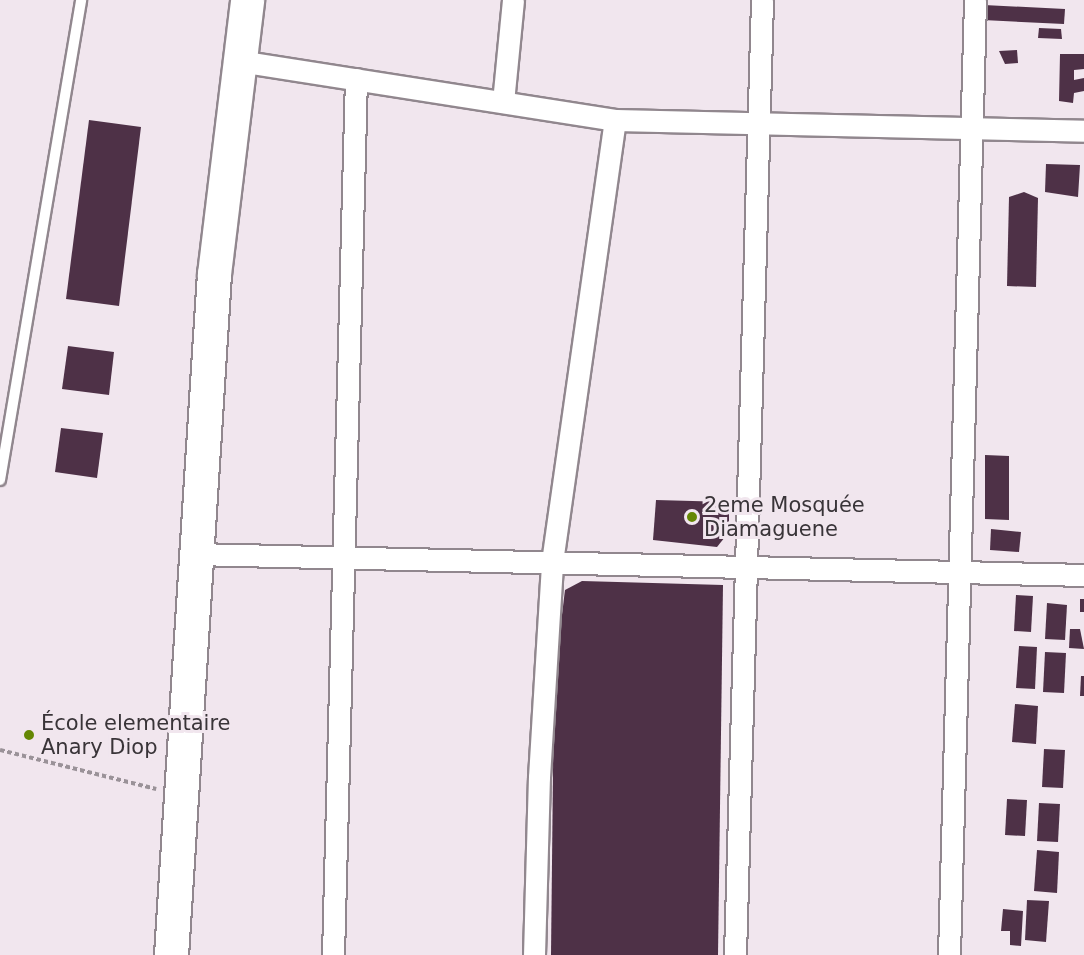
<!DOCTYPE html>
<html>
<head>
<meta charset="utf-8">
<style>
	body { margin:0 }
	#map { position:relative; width:1084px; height:955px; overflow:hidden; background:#f1e6ee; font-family:"DejaVu Sans",sans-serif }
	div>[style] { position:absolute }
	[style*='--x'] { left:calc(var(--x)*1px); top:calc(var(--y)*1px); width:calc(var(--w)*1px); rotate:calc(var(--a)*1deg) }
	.building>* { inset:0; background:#4e3147 }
	.path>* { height:4px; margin-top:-2px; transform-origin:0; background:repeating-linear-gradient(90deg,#9a9298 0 4.5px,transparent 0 7.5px) }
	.roads { filter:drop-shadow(2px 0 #91878e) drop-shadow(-2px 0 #91878e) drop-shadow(0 2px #91878e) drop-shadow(0 -2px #91878e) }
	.service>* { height:10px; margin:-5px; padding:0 5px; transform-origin:5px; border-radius:5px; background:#fff }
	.minor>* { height:21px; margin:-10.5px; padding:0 10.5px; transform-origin:10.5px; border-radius:10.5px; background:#fff }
	.primary>* { height:33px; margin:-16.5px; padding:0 16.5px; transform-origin:16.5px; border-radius:16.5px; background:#fff }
	.dots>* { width:16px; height:16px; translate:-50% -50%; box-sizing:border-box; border:3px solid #f1e6ee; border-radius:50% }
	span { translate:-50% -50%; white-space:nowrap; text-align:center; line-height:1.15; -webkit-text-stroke:6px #f1e6ee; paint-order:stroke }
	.poi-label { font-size:21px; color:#393438 }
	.left { translate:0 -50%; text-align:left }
</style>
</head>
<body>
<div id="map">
	<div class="building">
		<i style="clip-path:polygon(984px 5px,1065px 9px,1064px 24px,983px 20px)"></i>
		<i style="clip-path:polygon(1039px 28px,1061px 29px,1062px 39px,1038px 38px)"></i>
		<i style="clip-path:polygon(1017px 50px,1018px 63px,1005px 64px,999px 51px)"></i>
		<i style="clip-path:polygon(1060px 54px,1084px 54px,1084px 69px,1074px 70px,1074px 80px,1084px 78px,1084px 91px,1074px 93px,1073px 103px,1059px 101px)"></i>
		<i style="clip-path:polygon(89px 120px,141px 127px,119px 306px,66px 299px)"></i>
		<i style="clip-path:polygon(1046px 164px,1080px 165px,1078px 197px,1045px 192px)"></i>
		<i style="clip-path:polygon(1024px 192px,1038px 198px,1036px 287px,1007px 286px,1009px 197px)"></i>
		<i style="clip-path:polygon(68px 346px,114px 352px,109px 395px,62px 389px)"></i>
		<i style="clip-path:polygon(61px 428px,103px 433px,97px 478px,55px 472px)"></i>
		<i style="clip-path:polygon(985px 455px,1009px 456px,1009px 520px,985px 519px)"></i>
		<i style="clip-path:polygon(656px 500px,729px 502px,729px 532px,717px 547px,653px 540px)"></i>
		<i style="clip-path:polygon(991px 529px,1021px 532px,1019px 552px,990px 550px)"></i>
		<i style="clip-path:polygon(582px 581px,723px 585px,718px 955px,551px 955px,554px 680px,565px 590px)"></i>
		<i style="clip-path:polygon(1016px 595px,1033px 596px,1031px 632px,1014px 631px)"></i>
		<i style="clip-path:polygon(1080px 599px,1084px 599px,1084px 612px,1080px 612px)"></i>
		<i style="clip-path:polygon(1047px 603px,1067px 605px,1065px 640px,1045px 639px)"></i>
		<i style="clip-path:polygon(1070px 629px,1080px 629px,1084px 649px,1069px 648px)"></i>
		<i style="clip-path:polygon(1019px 646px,1037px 647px,1035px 689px,1016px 688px)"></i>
		<i style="clip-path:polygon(1045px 652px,1066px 653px,1064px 693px,1043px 692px)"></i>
		<i style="clip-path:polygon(1081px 676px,1084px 676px,1084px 696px,1080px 696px)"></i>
		<i style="clip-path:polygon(1015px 704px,1038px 706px,1036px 744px,1012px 742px)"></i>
		<i style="clip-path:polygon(1044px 749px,1065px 750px,1063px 788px,1042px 787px)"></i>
		<i style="clip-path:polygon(1007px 799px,1027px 800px,1025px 836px,1005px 835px)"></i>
		<i style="clip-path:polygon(1039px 803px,1060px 804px,1058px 842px,1037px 841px)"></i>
		<i style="clip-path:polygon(1037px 850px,1059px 852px,1057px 893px,1034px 891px)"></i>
		<i style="clip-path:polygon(1027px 900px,1049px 901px,1046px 942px,1025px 940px)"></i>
		<i style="clip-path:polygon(1003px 909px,1023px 911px,1021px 946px,1010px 945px,1010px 931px,1001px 931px)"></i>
	</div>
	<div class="path">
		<i style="--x:0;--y:750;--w:161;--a:14"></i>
	</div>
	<div class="roads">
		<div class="service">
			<i style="--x:0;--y:480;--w:487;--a:-80.4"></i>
		</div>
		<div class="minor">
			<i style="--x:239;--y:61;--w:381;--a:8.9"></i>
			<i style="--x:615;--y:120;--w:469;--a:1.3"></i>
			<i style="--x:503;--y:102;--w:102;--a:-84.4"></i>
			<i style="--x:194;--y:554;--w:890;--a:1.35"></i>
			<i style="--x:333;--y:955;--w:876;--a:-88.5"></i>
			<i style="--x:534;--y:955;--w:178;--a:-88.4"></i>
			<i style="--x:539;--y:777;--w:215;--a:-86.5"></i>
			<i style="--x:552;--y:562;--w:446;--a:-81.9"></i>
			<i style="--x:735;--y:955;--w:955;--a:-88.38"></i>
			<i style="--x:949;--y:955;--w:955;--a:-88.44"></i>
		</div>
		<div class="primary">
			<i style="--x:171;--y:955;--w:682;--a:-86.39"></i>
			<i style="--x:214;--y:274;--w:276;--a:-83.1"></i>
		</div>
	</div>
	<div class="dots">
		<i style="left:692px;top:517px;background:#658704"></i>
		<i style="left:29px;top:735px;background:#658704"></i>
	</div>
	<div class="poi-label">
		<span class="left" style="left:704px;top:517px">2eme Mosquée<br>Diamaguene</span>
		<span class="left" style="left:41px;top:735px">École elementaire<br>Anary Diop</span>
	</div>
</div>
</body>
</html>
